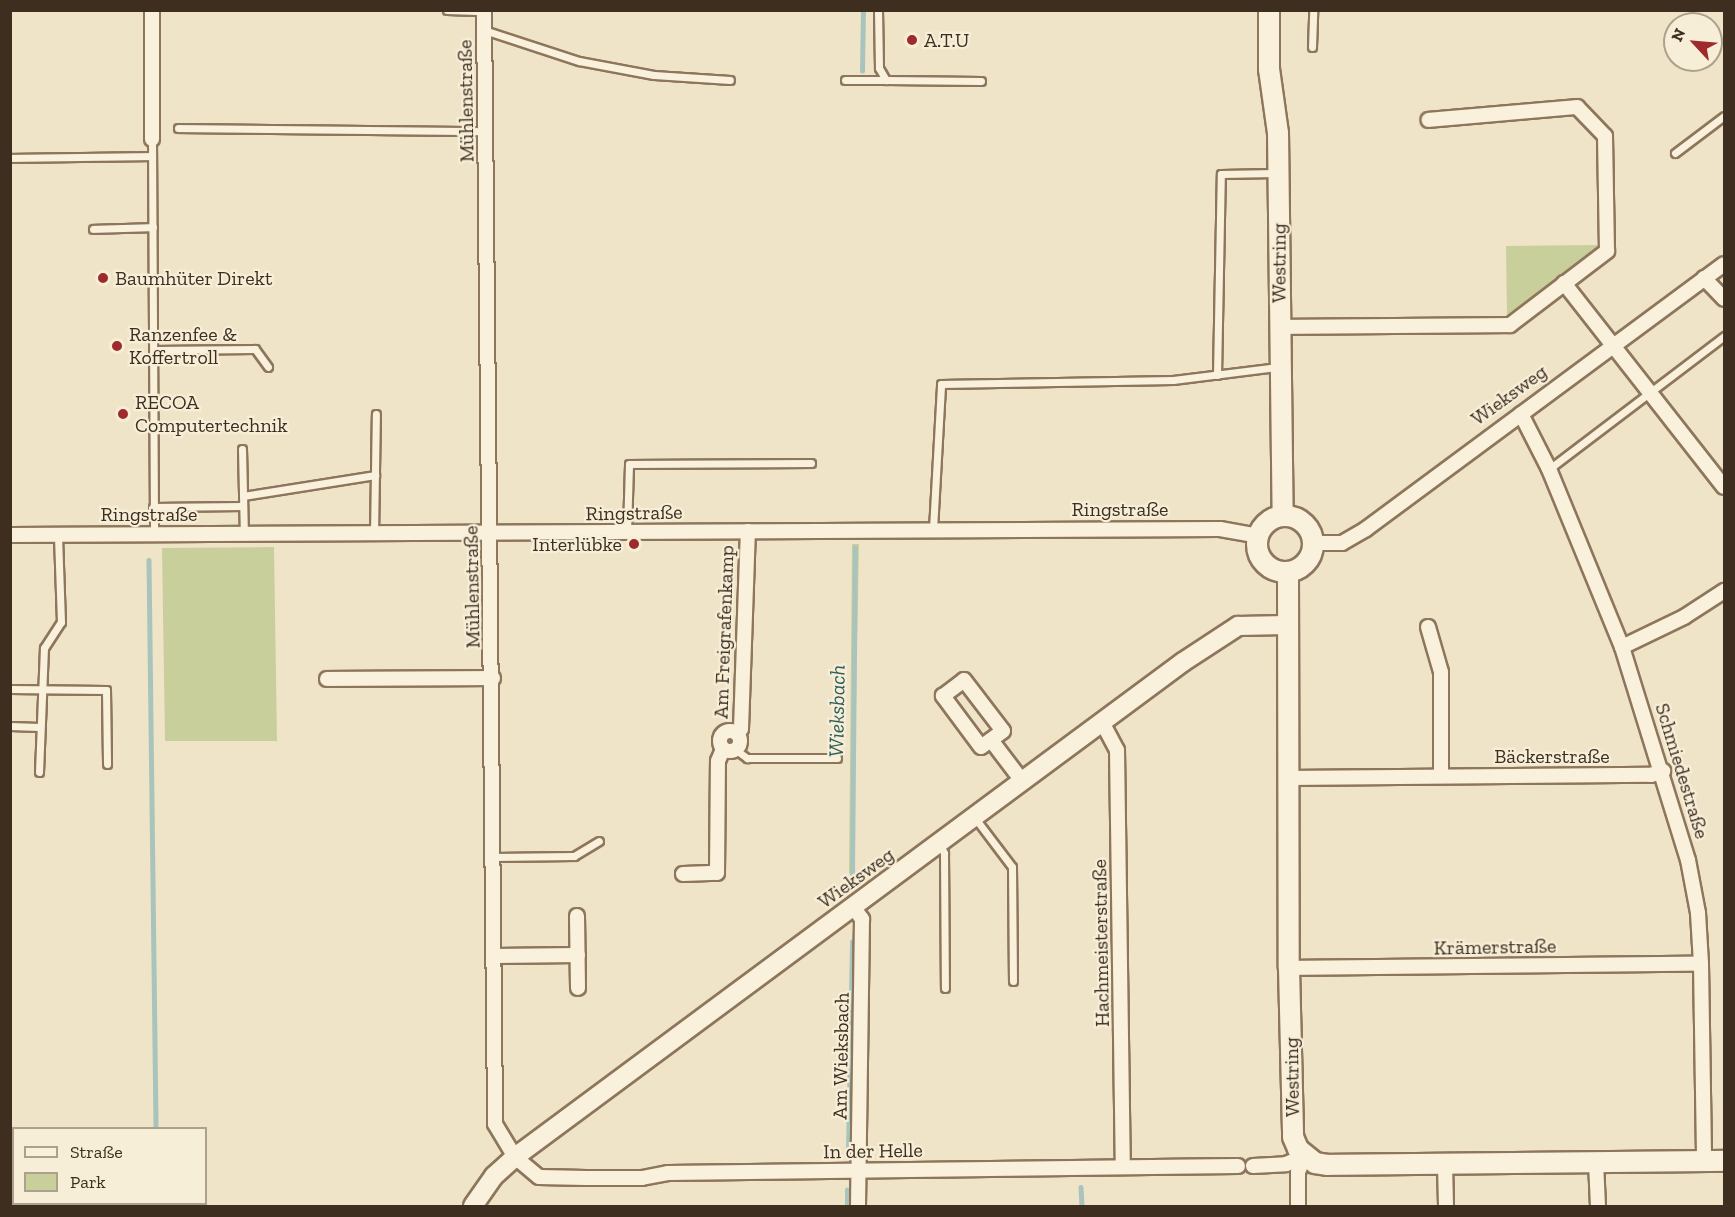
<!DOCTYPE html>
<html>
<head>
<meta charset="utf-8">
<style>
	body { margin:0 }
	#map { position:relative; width:1735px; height:1217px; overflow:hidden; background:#f0e4c8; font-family:"Zilla Slab",serif }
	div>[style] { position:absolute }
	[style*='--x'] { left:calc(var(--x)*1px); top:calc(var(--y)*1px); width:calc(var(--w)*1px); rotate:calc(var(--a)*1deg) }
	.green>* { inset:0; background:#c9cf9b }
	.stream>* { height:4.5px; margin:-2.25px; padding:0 2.25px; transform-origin:2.25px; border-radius:2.25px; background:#a9c4bc }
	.roads { filter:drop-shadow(2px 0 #8d765c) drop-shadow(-2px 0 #8d765c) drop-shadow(0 2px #8d765c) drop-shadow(0 -2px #8d765c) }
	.service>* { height:7px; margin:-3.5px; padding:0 3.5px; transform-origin:3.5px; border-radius:3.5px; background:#faf1dc }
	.minor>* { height:14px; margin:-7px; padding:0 7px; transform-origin:7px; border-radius:7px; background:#faf1dc }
	.minor>.ring { margin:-7px; padding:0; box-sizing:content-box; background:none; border:14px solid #faf1dc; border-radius:50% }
	.tertiary>* { height:18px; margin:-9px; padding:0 9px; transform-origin:9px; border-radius:9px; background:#faf1dc }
	.secondary>* { height:20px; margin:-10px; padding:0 10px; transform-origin:10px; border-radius:10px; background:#faf1dc }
	.secondary>.ring { margin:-10px; padding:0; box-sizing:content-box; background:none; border:20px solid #faf1dc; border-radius:50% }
	.dots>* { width:16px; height:16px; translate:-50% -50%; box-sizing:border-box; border:3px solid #f7eed8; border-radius:50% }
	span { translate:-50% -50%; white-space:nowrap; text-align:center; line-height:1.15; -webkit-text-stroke:4.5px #f7eed8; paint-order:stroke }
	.poi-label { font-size:20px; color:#3d2e20 }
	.left { translate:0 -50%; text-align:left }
	.right { translate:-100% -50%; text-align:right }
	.street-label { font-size:20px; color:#3d2e20 }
	.water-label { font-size:21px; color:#2f5d5a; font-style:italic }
	.frame { position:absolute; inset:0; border:12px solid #3d2e20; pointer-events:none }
	.legend { position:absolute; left:12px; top:1127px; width:195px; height:78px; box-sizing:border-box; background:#f7eed8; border:2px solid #ada18e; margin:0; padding:8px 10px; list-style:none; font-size:18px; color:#3d2e20 }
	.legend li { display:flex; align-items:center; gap:12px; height:30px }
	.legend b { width:30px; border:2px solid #ada18e }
	.north { position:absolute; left:1663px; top:12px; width:60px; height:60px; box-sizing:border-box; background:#f7eed8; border:2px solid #ada18e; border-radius:50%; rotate:296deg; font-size:16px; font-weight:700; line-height:24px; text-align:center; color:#3d2e20 }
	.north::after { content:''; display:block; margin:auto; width:21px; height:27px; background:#9e2a2b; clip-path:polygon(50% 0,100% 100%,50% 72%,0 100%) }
</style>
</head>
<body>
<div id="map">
	<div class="green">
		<i style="clip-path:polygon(1599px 245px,1596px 251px,1507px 315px,1506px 246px)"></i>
		<i style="clip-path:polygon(852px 544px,859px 544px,853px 879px,849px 873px)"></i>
		<i style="clip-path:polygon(274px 547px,277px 741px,165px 741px,162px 548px)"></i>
	</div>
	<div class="stream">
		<i style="--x:862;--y:71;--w:61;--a:-89.1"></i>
		<i style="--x:149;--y:560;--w:568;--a:89.29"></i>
		<i style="--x:852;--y:874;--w:326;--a:-89.5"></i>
		<i style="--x:848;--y:1153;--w:211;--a:-88.9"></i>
		<i style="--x:1081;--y:1187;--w:19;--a:87"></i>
		<i style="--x:157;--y:1204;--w:2;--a:90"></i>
		<i style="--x:847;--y:1206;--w:16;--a:-90"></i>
	</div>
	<div class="roads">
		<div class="service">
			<i style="--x:447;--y:10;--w:37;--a:2"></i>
			<i style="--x:878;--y:10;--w:58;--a:89"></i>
			<i style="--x:879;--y:68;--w:14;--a:60"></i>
			<i style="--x:886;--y:80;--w:95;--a:0.6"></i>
			<i style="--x:484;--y:30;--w:100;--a:18.1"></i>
			<i style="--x:579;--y:61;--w:76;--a:10.6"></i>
			<i style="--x:654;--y:75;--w:76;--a:3.8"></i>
			<i style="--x:1312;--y:47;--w:37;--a:-88"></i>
			<i style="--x:845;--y:80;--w:41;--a:0"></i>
			<i style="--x:178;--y:128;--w:307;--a:0.6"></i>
			<i style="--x:152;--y:139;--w:394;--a:89.7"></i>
			<i style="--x:1675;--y:153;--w:61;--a:-37.1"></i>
			<i style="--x:10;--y:158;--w:142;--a:-0.8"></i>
			<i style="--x:93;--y:229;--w:60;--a:-1.9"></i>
			<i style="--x:154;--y:350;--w:101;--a:-0.6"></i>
			<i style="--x:255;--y:349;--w:22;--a:54"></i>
			<i style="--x:1217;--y:375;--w:201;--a:-88.9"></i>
			<i style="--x:1221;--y:174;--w:55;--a:-1"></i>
			<i style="--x:242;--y:449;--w:85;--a:88.7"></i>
			<i style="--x:1549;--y:469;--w:220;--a:-37.2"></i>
			<i style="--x:243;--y:496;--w:134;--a:-9"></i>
			<i style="--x:153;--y:507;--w:90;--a:-0.6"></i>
			<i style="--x:933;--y:529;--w:145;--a:-86.8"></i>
			<i style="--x:941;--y:384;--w:232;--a:-1"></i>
			<i style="--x:1173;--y:380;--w:106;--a:-7.1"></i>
			<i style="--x:627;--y:532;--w:68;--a:-88.3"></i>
			<i style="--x:629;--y:464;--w:182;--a:-0.3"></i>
			<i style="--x:374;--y:535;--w:121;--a:-89.1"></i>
			<i style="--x:10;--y:689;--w:96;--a:0.6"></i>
			<i style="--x:106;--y:690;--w:74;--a:89.2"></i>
			<i style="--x:10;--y:726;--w:29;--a:2"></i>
			<i style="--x:736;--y:750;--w:14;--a:36"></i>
			<i style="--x:747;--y:758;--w:90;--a:0"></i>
			<i style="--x:39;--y:772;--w:124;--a:-87.7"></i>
			<i style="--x:44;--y:648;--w:31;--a:-57"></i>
			<i style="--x:61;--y:622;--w:88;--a:-92"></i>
			<i style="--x:975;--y:818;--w:61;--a:52.9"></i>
			<i style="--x:1012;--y:867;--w:114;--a:89.5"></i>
			<i style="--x:940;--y:845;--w:9;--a:63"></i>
			<i style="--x:944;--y:853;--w:135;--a:89.6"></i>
			<i style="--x:494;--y:857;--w:80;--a:-0.7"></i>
			<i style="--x:574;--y:856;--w:29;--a:-31"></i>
		</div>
		<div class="minor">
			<i style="--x:484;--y:10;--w:1114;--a:89.43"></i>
			<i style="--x:495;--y:1124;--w:39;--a:59"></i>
			<i style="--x:515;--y:1157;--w:31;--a:40"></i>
			<i style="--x:539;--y:1177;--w:47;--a:1.2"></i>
			<i style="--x:586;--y:1178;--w:56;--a:0"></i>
			<i style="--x:642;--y:1178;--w:26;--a:-11"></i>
			<i style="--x:668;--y:1173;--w:570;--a:-0.7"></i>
			<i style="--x:152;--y:139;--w:129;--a:-90"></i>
			<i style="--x:1704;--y:278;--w:29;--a:46"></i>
			<i style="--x:1564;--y:283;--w:259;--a:51.9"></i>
			<i style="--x:1279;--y:327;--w:231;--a:-0.5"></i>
			<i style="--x:1510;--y:325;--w:122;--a:-37.3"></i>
			<i style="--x:1607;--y:251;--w:115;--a:-91"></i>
			<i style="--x:1605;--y:136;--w:40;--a:-134"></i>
			<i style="--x:1577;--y:107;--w:149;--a:175"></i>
			<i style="--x:1521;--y:414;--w:62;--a:63"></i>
			<i style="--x:1549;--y:469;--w:192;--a:67.7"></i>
			<i style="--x:1622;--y:647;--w:223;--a:72.8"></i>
			<i style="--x:1688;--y:860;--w:54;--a:79.3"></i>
			<i style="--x:1698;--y:913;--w:51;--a:86.6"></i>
			<i style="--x:1701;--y:964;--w:198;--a:89.1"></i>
			<i style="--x:10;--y:535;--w:1210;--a:-0.28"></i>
			<i style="--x:1220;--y:529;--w:39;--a:10"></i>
			<i style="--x:1313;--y:543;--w:29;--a:0"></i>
			<i style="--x:1342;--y:543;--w:28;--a:-30"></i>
			<i style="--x:1366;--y:529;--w:445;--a:-36.5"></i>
			<i style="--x:1428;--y:627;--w:47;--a:73.9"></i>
			<i style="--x:1441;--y:672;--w:104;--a:90"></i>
			<i style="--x:1622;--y:647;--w:69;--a:-25.8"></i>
			<i style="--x:1684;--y:617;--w:48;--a:-33"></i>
			<i style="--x:327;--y:679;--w:166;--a:-0.3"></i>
			<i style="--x:964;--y:680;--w:64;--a:52.6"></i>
			<i style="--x:1003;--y:731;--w:27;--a:144"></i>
			<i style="--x:981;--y:747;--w:64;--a:-126.7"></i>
			<i style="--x:943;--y:696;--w:26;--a:-37"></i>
			<i style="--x:1102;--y:722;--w:32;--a:62"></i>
			<i style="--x:1117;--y:750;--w:417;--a:89.2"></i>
			<i class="ring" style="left:720px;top:731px;width:6px;height:6px"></i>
			<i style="--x:736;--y:733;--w:6;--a:-39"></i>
			<i style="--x:741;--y:729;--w:198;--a:-88"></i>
			<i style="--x:991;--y:740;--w:53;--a:52.7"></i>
			<i style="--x:1287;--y:778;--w:364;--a:-0.5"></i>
			<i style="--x:1651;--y:775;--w:13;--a:-18"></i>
			<i style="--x:683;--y:874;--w:34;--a:-2"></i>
			<i style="--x:717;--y:873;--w:112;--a:-89.5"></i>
			<i style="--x:718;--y:761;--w:13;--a:-67"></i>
			<i style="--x:854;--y:908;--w:14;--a:54"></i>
			<i style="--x:862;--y:919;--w:287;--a:90.8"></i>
			<i style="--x:577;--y:916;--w:72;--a:89.2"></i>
			<i style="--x:495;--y:956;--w:83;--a:-0.7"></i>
			<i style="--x:1289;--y:968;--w:412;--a:-0.6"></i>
			<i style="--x:1596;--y:1162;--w:44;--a:87.4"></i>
			<i style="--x:1445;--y:1164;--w:42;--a:88.6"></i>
			<i style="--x:1253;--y:1166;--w:33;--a:-3"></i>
			<i style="--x:1286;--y:1164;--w:21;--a:-23"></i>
			<i style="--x:1298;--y:1206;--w:34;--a:-90"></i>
			<i style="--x:1298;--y:1172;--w:17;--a:-66"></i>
		</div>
		<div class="tertiary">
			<i style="--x:473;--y:1206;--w:37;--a:-55"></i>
			<i style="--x:494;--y:1176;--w:28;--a:-42"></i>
			<i style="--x:515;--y:1157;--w:831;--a:-36.54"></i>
			<i style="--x:1183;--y:662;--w:66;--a:-33.2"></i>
			<i style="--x:1238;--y:626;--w:48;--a:-1.2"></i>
		</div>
		<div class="secondary">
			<i style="--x:1269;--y:10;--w:59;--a:90"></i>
			<i style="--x:1269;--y:69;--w:65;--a:82"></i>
			<i style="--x:1278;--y:133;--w:383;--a:89.3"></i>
			<i class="ring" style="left:1257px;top:516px;width:36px;height:36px"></i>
			<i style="--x:1288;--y:573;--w:395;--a:89.9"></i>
			<i style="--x:1289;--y:968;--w:169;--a:88.6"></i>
			<i style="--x:1293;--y:1137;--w:13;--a:67"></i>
			<i style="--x:1298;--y:1149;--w:22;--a:39"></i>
			<i style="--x:1315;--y:1163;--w:12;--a:9"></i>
			<i style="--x:1327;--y:1165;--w:397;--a:-0.6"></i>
		</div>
	</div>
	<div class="dots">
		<i style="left:912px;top:40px;background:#9e2a2b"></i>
		<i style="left:103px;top:278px;background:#9e2a2b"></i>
		<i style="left:117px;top:346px;background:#9e2a2b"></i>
		<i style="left:123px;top:414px;background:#9e2a2b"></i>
		<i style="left:634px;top:544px;background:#9e2a2b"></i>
	</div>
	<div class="poi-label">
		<span class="left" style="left:924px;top:40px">A.T.U</span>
		<span class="left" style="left:115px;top:278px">Baumhüter Direkt</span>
		<span class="left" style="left:129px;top:346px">Ranzenfee &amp;<br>Koffertroll</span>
		<span class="left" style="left:135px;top:414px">RECOA<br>Computertechnik</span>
		<span class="right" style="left:622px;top:544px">Interlübke</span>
	</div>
	<div class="street-label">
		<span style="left:466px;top:101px;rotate:-91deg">Mühlenstraße</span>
		<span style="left:1279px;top:263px;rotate:-90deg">Westring</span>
		<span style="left:1509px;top:395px;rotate:-36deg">Wieksweg</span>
		<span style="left:1120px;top:509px">Ringstraße</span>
		<span style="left:634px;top:513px;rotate:-1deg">Ringstraße</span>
		<span style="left:149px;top:514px">Ringstraße</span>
		<span style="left:472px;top:587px;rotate:-91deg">Mühlenstraße</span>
		<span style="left:724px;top:632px;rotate:-88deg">Am Freigrafenkamp</span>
		<span style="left:1552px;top:756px">Bäckerstraße</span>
		<span style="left:1682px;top:771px;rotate:73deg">Schmiedestraße</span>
		<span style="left:856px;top:878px;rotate:-36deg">Wieksweg</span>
		<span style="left:1101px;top:943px;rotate:-91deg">Hachmeisterstraße</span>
		<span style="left:1495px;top:947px;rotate:-1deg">Krämerstraße</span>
		<span style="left:841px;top:1056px;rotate:-89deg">Am Wieksbach</span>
		<span style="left:1292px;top:1077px;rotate:-91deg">Westring</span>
		<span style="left:873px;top:1151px;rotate:-1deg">In der Helle</span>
	</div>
	<div class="water-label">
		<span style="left:837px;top:711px;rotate:-89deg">Wieksbach</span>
	</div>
	<div class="frame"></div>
	<ul class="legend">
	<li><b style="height:8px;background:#faf1dc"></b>Straße</li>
	<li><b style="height:16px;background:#c9cf9b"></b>Park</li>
	</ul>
	<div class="north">N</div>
</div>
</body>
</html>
